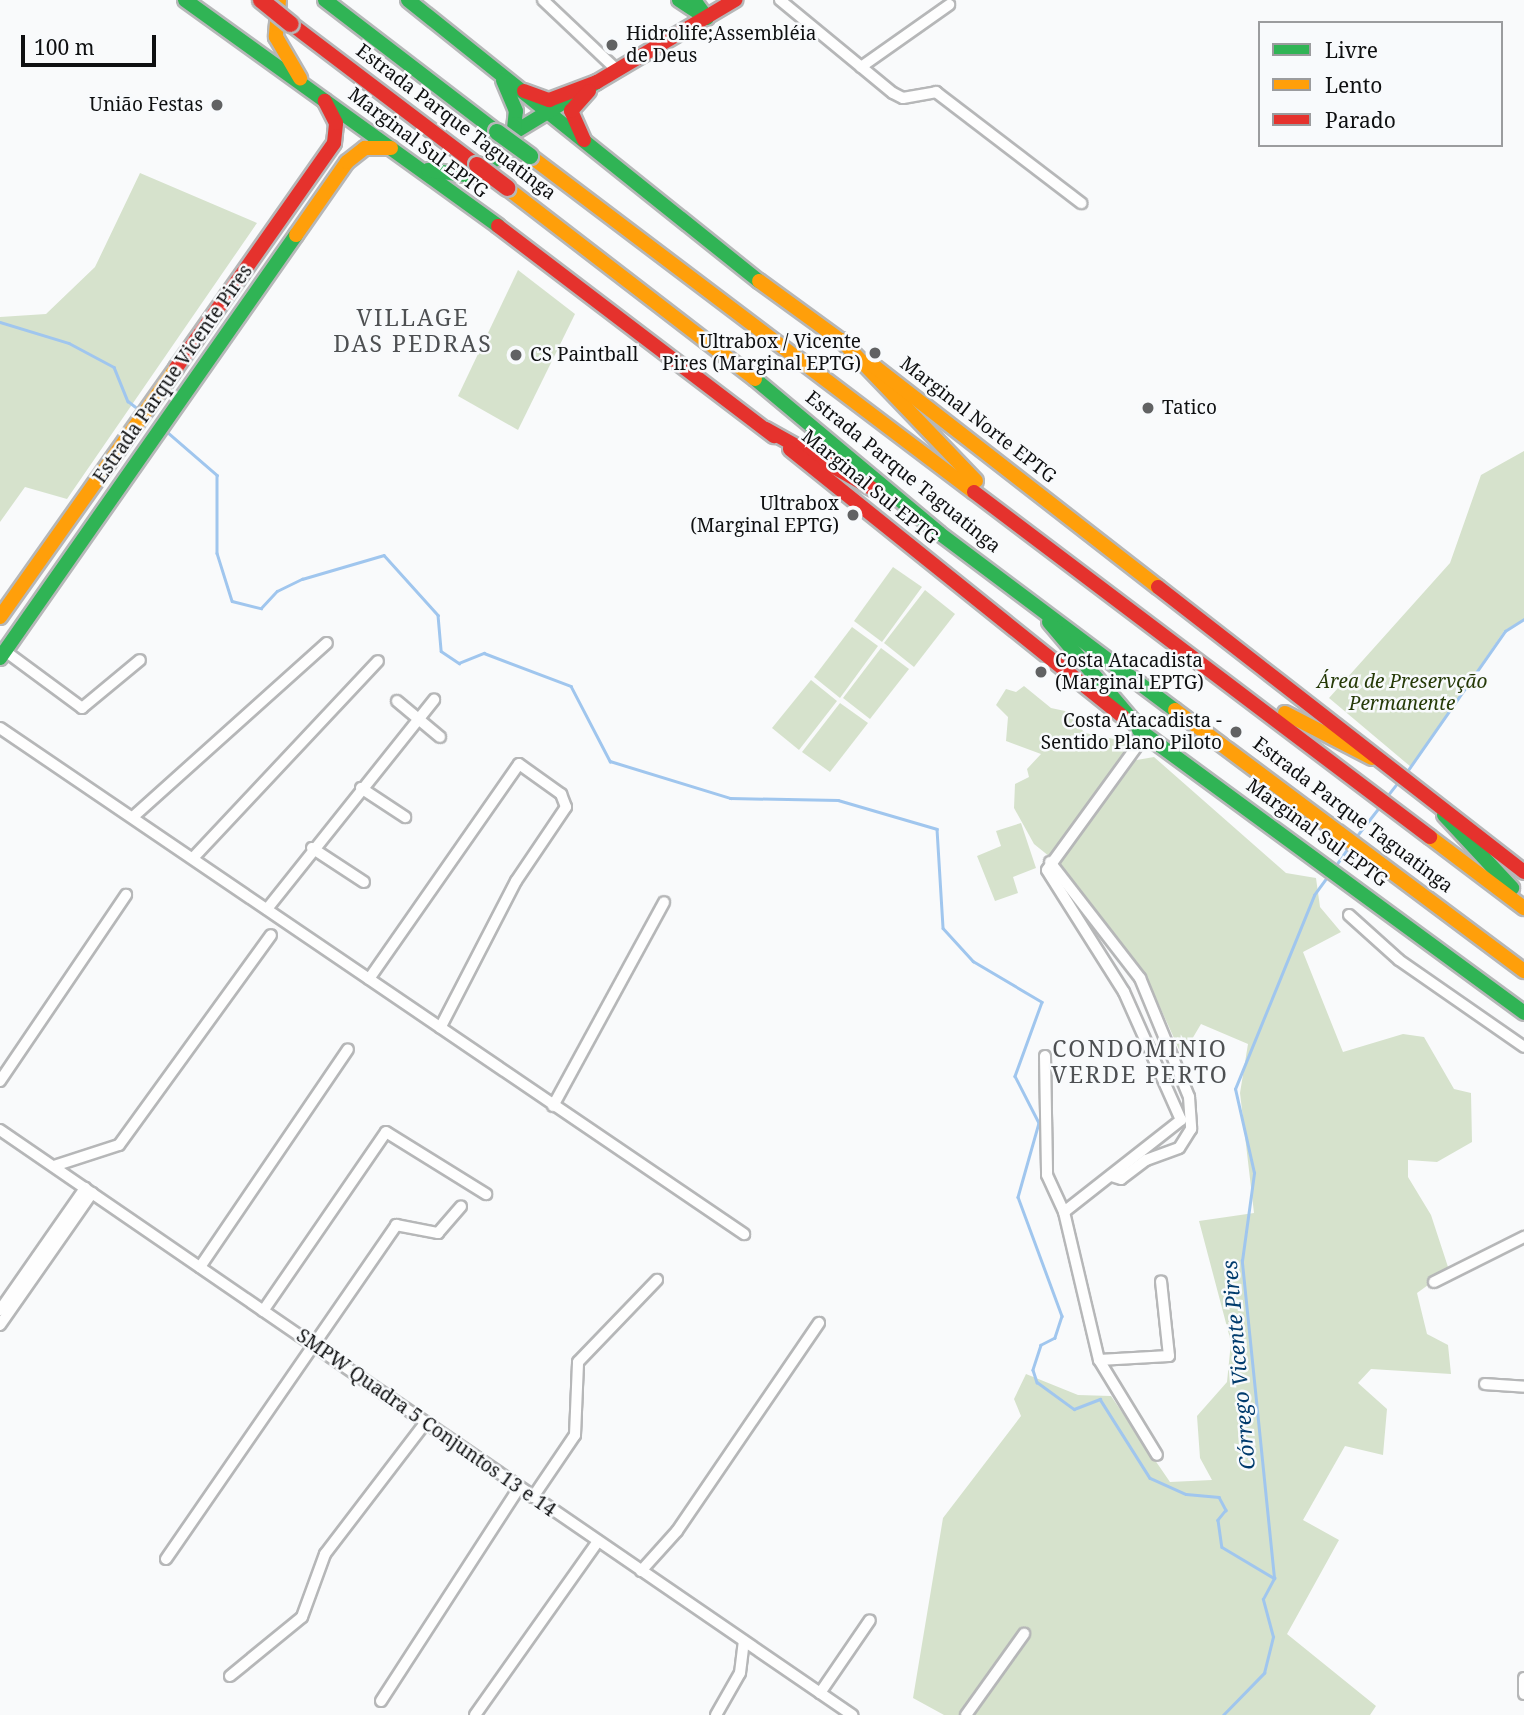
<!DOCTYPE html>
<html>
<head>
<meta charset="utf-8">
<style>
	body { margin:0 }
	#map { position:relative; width:1524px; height:1715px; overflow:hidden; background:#f9fafb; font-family:"Noto Serif",serif }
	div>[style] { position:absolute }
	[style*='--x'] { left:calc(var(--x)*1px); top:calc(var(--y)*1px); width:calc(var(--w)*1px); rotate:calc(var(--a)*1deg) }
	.green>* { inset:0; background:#d6e2cc }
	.stream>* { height:2.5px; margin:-1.25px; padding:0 1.25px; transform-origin:1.25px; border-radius:1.25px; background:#a0c6ee }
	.roads { filter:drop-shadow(2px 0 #b6b7b8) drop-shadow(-2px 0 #b6b7b8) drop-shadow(0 2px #b6b7b8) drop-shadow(0 -2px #b6b7b8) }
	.street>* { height:10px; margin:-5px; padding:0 5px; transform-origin:5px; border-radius:5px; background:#fefefe }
	.fast>* { height:14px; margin:-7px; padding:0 7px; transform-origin:7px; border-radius:7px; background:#30b455 }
	.slow>* { height:14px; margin:-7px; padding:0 7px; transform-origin:7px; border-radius:7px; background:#ff9f0a }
	.jam>* { height:14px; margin:-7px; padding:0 7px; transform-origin:7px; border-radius:7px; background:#e5322d }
	.bridges { filter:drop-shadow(2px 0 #b6b7b8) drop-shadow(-2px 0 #b6b7b8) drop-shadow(0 2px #b6b7b8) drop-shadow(0 -2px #b6b7b8) }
	.fast-bridge>* { height:16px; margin:-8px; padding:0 8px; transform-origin:8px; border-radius:8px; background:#30b455 }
	.jam-bridge>* { height:16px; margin:-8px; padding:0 8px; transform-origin:8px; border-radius:8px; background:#e5322d }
	.dots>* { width:19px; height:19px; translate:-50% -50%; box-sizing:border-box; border:4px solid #f8fafc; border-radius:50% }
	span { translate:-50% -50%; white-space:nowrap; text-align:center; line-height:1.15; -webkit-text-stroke:5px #f8fafc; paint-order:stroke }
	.poi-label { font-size:19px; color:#0f1011 }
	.left { translate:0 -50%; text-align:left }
	.right { translate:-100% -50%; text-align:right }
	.street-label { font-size:19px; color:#0f1011 }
	.park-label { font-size:19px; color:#263a08; font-style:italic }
	.water-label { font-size:21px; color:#003b6d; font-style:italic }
	.quarter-label { font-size:23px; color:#4e5052; letter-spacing:2px }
	.legend { position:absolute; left:1258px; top:21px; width:245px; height:126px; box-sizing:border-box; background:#f8fafc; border:2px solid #9b9c9e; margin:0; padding:9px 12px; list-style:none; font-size:21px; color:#0f1011 }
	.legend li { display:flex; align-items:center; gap:14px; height:35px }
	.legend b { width:35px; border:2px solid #9b9c9e }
	.scale { position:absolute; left:21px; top:35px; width:135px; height:32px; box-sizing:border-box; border:4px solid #0f1011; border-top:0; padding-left:9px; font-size:21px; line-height:24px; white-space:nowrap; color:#0f1011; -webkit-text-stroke:5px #f8fafc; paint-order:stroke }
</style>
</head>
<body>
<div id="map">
	<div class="green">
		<i style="clip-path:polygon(140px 173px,257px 223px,67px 499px,25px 487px,0 522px,0 317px,46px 314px,95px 267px)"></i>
		<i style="clip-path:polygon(518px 270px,575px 314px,518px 430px,458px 396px)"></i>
		<i style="clip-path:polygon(1524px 451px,1524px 619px,1504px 631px,1411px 767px,1329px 698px,1450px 563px,1481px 475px)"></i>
		<i style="clip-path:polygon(893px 567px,922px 587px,882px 642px,854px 621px)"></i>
		<i style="clip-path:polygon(925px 590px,955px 614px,914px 667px,884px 643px)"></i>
		<i style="clip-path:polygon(852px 627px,878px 646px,840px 698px,814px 677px)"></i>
		<i style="clip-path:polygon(881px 648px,909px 669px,870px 719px,843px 698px)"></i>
		<i style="clip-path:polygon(811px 680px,837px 701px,799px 750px,772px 728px)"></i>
		<i style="clip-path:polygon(1024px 686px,1051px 708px,1065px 711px,1085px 733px,1129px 742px,1131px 761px,1154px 757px,1286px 873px,1316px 878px,1320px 907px,1341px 932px,1303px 952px,1343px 1052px,1403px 1034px,1424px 1037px,1454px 1089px,1471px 1093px,1472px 1142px,1437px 1162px,1408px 1160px,1408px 1177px,1431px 1215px,1449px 1270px,1417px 1293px,1427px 1334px,1448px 1345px,1451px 1374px,1371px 1369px,1358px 1383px,1387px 1409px,1383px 1455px,1345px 1446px,1303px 1520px,1339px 1540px,1287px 1634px,1376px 1706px,1370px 1715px,944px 1715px,913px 1698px,943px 1518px,1021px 1416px,1014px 1399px,1026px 1374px,1078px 1395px,1111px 1396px,1170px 1482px,1212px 1480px,1200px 1458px,1197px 1416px,1227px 1382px,1231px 1342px,1199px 1221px,1254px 1213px,1240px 1093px,1248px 1044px,1201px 1024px,1182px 1056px,1146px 976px,1060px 865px,1034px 844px,1014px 808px,1015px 784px,1029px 777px,1027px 769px,1041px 754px,1006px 741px,1008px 717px,996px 705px,1006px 689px,1016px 692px)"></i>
		<i style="clip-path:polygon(840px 703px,868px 723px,830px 772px,802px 752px)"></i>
		<i style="clip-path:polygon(1021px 823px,1036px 868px,1013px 877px,1018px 893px,995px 901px,977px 856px,1001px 846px,996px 831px)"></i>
	</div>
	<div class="stream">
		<i style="--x:0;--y:322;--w:72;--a:16.9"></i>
		<i style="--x:69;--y:343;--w:51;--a:28.1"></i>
		<i style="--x:114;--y:367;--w:37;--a:68"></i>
		<i style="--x:128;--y:401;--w:16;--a:38"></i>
		<i style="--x:165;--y:430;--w:69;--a:40.9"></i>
		<i style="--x:217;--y:475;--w:78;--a:90"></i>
		<i style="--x:217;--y:553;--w:50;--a:72.6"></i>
		<i style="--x:232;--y:601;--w:30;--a:14"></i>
		<i style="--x:261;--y:608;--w:23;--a:-47"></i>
		<i style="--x:277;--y:591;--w:28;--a:-26"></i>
		<i style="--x:302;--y:579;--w:85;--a:-16.3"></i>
		<i style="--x:384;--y:555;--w:81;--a:48"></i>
		<i style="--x:438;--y:615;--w:36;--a:85"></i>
		<i style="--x:441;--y:651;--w:22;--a:34"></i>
		<i style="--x:459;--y:663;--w:27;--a:-22"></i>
		<i style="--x:484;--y:653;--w:93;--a:20.8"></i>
		<i style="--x:571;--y:686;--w:85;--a:62.5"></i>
		<i style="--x:610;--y:761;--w:126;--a:17.1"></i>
		<i style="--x:730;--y:798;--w:108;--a:1.1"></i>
		<i style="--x:838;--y:800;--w:103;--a:16.3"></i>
		<i style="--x:937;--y:829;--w:99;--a:86.5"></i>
		<i style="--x:943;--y:928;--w:45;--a:47.7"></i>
		<i style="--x:973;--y:961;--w:80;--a:30.7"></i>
		<i style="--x:1042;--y:1002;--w:79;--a:110"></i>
		<i style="--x:1015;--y:1076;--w:53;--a:62.9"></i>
		<i style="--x:1039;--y:1123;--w:77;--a:105.8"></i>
		<i style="--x:1018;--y:1197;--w:127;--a:69.7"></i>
		<i style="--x:1062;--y:1316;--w:23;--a:108"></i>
		<i style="--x:1055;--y:1338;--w:16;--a:153"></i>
		<i style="--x:1041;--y:1345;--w:26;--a:108"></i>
		<i style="--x:1033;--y:1370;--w:13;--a:72"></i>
		<i style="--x:1037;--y:1382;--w:46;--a:36.1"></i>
		<i style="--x:1074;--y:1409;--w:28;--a:-21"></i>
		<i style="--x:1100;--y:1399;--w:93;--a:57.7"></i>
		<i style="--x:1150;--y:1478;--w:39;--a:24"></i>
		<i style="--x:1186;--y:1494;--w:33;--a:5"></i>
		<i style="--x:1219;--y:1497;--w:15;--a:62"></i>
		<i style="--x:1226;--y:1510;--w:13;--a:129"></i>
		<i style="--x:1218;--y:1520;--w:27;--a:82"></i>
		<i style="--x:1222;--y:1547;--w:61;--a:30.8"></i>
		<i style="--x:1406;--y:773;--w:173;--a:-55.1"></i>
		<i style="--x:1505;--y:631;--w:22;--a:-32"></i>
		<i style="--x:1388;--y:795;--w:18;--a:-52"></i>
		<i style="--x:1356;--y:837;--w:39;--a:-52"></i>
		<i style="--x:1334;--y:868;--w:24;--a:-55"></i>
		<i style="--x:1223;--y:1715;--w:59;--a:-45.7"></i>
		<i style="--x:1264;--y:1673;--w:37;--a:-76"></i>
		<i style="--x:1273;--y:1637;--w:39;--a:-105"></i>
		<i style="--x:1263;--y:1599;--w:24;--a:-62"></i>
		<i style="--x:1274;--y:1578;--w:319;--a:-95.8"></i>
		<i style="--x:1242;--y:1261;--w:89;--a:-82.2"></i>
		<i style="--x:1254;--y:1173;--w:86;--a:-102.7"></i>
		<i style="--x:1235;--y:1089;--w:209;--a:-67.8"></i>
		<i style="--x:1314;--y:895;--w:24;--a:-54"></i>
	</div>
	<div class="roads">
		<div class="street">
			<i style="--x:543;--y:0;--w:102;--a:43.4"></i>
			<i style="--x:780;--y:0;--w:146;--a:39.5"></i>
			<i style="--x:893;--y:93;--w:11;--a:27"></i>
			<i style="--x:903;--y:98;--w:34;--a:-10"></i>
			<i style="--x:936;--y:92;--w:183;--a:37.4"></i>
			<i style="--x:861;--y:67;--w:108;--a:-35.2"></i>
			<i style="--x:5;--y:651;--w:96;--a:36.5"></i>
			<i style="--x:82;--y:708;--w:75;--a:-39.6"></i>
			<i style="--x:397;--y:701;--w:56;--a:39.9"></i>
			<i style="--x:0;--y:728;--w:900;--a:34.22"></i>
			<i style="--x:361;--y:788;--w:53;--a:33.4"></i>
			<i style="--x:134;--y:816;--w:259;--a:-41.9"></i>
			<i style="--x:312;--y:848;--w:62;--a:33.2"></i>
			<i style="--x:193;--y:858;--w:270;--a:-46.8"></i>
			<i style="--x:1050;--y:862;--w:147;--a:52.2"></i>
			<i style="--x:1140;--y:978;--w:129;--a:67.6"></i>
			<i style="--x:1189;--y:1097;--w:32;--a:86"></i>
			<i style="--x:1191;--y:1129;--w:22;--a:122"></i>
			<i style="--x:1179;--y:1148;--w:35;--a:160"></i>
			<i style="--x:1146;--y:1160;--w:31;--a:143"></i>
			<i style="--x:1121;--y:1179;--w:10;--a:-163"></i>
			<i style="--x:267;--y:909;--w:268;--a:-51.4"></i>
			<i style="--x:1349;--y:915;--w:67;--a:42"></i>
			<i style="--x:1399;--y:960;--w:152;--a:34.8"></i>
			<i style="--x:369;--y:979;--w:262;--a:-55.1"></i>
			<i style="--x:519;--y:764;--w:52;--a:35.5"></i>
			<i style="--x:561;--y:794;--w:14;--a:69"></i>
			<i style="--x:566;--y:807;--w:89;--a:124"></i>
			<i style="--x:516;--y:881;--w:165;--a:117.3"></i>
			<i style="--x:1045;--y:1056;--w:119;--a:89"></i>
			<i style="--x:1047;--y:1175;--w:41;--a:65.3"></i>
			<i style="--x:1064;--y:1212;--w:149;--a:-38.2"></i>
			<i style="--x:1181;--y:1120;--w:140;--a:-114"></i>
			<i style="--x:1124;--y:992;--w:144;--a:-122.3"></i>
			<i style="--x:1047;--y:870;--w:167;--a:-54"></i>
			<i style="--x:0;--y:1081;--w:225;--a:-55.9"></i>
			<i style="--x:553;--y:1106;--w:232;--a:-61.4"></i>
			<i style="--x:0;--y:1130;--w:1034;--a:34.47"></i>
			<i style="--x:54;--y:1166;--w:68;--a:-17.9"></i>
			<i style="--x:119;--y:1145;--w:259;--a:-54.1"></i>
			<i style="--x:1064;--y:1212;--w:152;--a:76.7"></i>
			<i style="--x:1099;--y:1360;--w:111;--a:58.6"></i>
			<i style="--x:200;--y:1267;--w:263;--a:-55.8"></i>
			<i style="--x:1434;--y:1282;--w:101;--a:-26.6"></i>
			<i style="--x:0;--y:1310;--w:149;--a:-55.1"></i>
			<i style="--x:263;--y:1311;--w:217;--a:-55.5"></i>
			<i style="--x:386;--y:1132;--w:118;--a:31.8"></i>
			<i style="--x:0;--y:1325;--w:161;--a:-55.1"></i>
			<i style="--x:1099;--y:1360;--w:70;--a:-3.3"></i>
			<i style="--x:1169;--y:1356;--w:75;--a:-96.1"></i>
			<i style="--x:1485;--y:1384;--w:39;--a:4"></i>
			<i style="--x:533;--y:1497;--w:75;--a:-55.9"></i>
			<i style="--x:575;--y:1435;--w:73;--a:-87.6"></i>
			<i style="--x:578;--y:1362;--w:114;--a:-46.1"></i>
			<i style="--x:166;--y:1559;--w:406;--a:-55.4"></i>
			<i style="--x:396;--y:1225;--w:43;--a:10.8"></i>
			<i style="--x:438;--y:1233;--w:35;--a:-49"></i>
			<i style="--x:641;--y:1571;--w:54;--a:-48"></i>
			<i style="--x:677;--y:1531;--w:252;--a:-55.7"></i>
			<i style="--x:230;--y:1676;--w:93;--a:-39.3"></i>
			<i style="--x:302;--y:1617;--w:67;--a:-69.9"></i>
			<i style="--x:325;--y:1554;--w:166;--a:-52.6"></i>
			<i style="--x:1524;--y:1678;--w:16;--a:90"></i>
			<i style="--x:820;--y:1693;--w:88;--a:-55.6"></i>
			<i style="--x:381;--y:1701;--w:252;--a:-57.1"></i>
			<i style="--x:475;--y:1715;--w:213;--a:-54.7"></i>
			<i style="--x:716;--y:1715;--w:48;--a:-60.3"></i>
			<i style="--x:740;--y:1673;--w:31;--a:-83"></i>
			<i style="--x:966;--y:1715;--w:100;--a:-54.4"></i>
		</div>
		<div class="fast">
			<i style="--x:185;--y:0;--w:386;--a:35.8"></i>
			<i style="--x:325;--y:0;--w:217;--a:37.5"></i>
			<i style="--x:408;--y:0;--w:450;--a:38.7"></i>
			<i style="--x:679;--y:0;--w:33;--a:33"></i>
			<i style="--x:694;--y:0;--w:22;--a:54"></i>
			<i style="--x:518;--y:130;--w:92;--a:-31.3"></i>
			<i style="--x:428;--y:170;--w:43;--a:7.9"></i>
			<i style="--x:471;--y:176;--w:50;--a:-34.3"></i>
			<i style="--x:512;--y:148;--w:37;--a:-84"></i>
			<i style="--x:516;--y:111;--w:33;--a:-113"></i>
			<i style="--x:755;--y:379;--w:240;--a:39.9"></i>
			<i style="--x:939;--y:533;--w:295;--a:36.9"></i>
			<i style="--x:1049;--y:622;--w:148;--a:49.7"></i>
			<i style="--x:0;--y:658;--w:516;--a:-55.02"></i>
			<i style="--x:1139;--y:730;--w:478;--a:36.3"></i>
			<i style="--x:1444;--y:815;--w:100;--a:47"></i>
		</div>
		<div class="slow">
			<i style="--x:279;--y:0;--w:37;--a:95"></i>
			<i style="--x:276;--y:37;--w:48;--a:59.7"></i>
			<i style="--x:530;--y:156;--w:557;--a:37.12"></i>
			<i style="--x:507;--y:188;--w:313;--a:37.6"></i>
			<i style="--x:296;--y:235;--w:89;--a:-55.1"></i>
			<i style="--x:347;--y:162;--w:23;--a:-38"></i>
			<i style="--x:365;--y:148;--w:26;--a:0"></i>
			<i style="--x:759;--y:281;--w:109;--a:36"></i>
			<i style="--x:841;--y:340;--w:195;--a:46.2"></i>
			<i style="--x:874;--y:366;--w:360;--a:37.9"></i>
			<i style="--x:0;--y:617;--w:305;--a:-54.7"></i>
			<i style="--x:1175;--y:710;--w:436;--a:36.8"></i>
			<i style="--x:1285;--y:713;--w:98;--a:27.3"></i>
			<i style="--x:1430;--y:837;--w:118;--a:37.1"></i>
		</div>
		<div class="jam">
			<i style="--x:291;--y:24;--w:233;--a:37.2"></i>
			<i style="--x:524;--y:91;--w:27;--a:20"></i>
			<i style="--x:549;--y:100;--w:51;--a:-20.6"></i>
			<i style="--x:597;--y:82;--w:161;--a:-30.7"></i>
			<i style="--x:584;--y:140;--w:32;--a:-114"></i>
			<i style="--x:571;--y:111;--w:27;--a:-48"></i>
			<i style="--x:498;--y:226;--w:347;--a:37.3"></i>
			<i style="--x:176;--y:368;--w:275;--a:-54.9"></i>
			<i style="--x:334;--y:143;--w:20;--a:-84"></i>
			<i style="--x:336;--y:123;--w:25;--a:-117"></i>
			<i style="--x:766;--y:429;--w:123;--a:29.3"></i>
			<i style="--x:790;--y:449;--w:427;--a:38.8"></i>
			<i style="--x:974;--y:492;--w:572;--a:37.11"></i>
			<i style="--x:1158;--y:587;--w:464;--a:37.9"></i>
		</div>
	</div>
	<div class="bridges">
		<div class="fast-bridge">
			<i style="--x:497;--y:132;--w:41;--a:36"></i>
		</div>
		<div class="jam-bridge">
			<i style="--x:261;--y:0;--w:38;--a:39"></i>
			<i style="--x:477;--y:165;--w:38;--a:37"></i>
		</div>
	</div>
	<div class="dots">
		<i style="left:612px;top:45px;background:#616263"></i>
		<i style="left:217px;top:105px;background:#616263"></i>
		<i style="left:875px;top:353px;background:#616263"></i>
		<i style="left:516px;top:355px;background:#616263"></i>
		<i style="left:1148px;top:408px;background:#616263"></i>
		<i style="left:853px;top:515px;background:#616263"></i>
		<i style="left:1041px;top:672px;background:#616263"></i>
		<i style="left:1236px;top:732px;background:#616263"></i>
	</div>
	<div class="poi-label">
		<span class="left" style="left:626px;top:45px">Hidrolife;Assembléia<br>de Deus</span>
		<span class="right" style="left:203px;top:105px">União Festas</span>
		<span class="right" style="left:861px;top:353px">Ultrabox / Vicente<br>Pires (Marginal EPTG)</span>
		<span class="left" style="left:530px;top:355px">CS Paintball</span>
		<span class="left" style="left:1162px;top:408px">Tatico</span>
		<span class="right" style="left:839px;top:515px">Ultrabox<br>(Marginal EPTG)</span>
		<span class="left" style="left:1055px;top:672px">Costa Atacadista<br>(Marginal EPTG)</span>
		<span class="right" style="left:1222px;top:732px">Costa Atacadista -<br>Sentido Plano Piloto</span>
	</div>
	<div class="street-label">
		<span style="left:456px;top:122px;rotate:37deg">Estrada Parque Taguatinga</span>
		<span style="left:418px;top:143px;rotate:37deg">Marginal Sul EPTG</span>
		<span style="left:173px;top:374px;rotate:-55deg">Estrada Parque Vicente Pires</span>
		<span style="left:978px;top:420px;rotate:38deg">Marginal Norte EPTG</span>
		<span style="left:903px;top:472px;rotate:39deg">Estrada Parque Taguatinga</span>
		<span style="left:870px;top:487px;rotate:39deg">Marginal Sul EPTG</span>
		<span style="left:1353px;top:815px;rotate:37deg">Estrada Parque Taguatinga</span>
		<span style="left:1317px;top:833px;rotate:36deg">Marginal Sul EPTG</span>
		<span style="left:426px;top:1423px;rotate:35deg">SMPW Quadra 5 Conjuntos 13 e 14</span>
	</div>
	<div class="park-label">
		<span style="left:1402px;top:693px">Área de Preservção<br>Permanente</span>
	</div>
	<div class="water-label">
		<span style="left:1238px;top:1365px;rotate:-95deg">Córrego Vicente Pires</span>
	</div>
	<div class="quarter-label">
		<span style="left:413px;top:330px">VILLAGE<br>DAS PEDRAS</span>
		<span style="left:1140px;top:1061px">CONDOMINIO<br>VERDE PERTO</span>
	</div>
	<ul class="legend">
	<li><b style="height:9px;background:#30b455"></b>Livre</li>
	<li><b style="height:9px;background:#ff9f0a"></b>Lento</li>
	<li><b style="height:9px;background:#e5322d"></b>Parado</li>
	</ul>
	<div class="scale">100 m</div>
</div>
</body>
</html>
